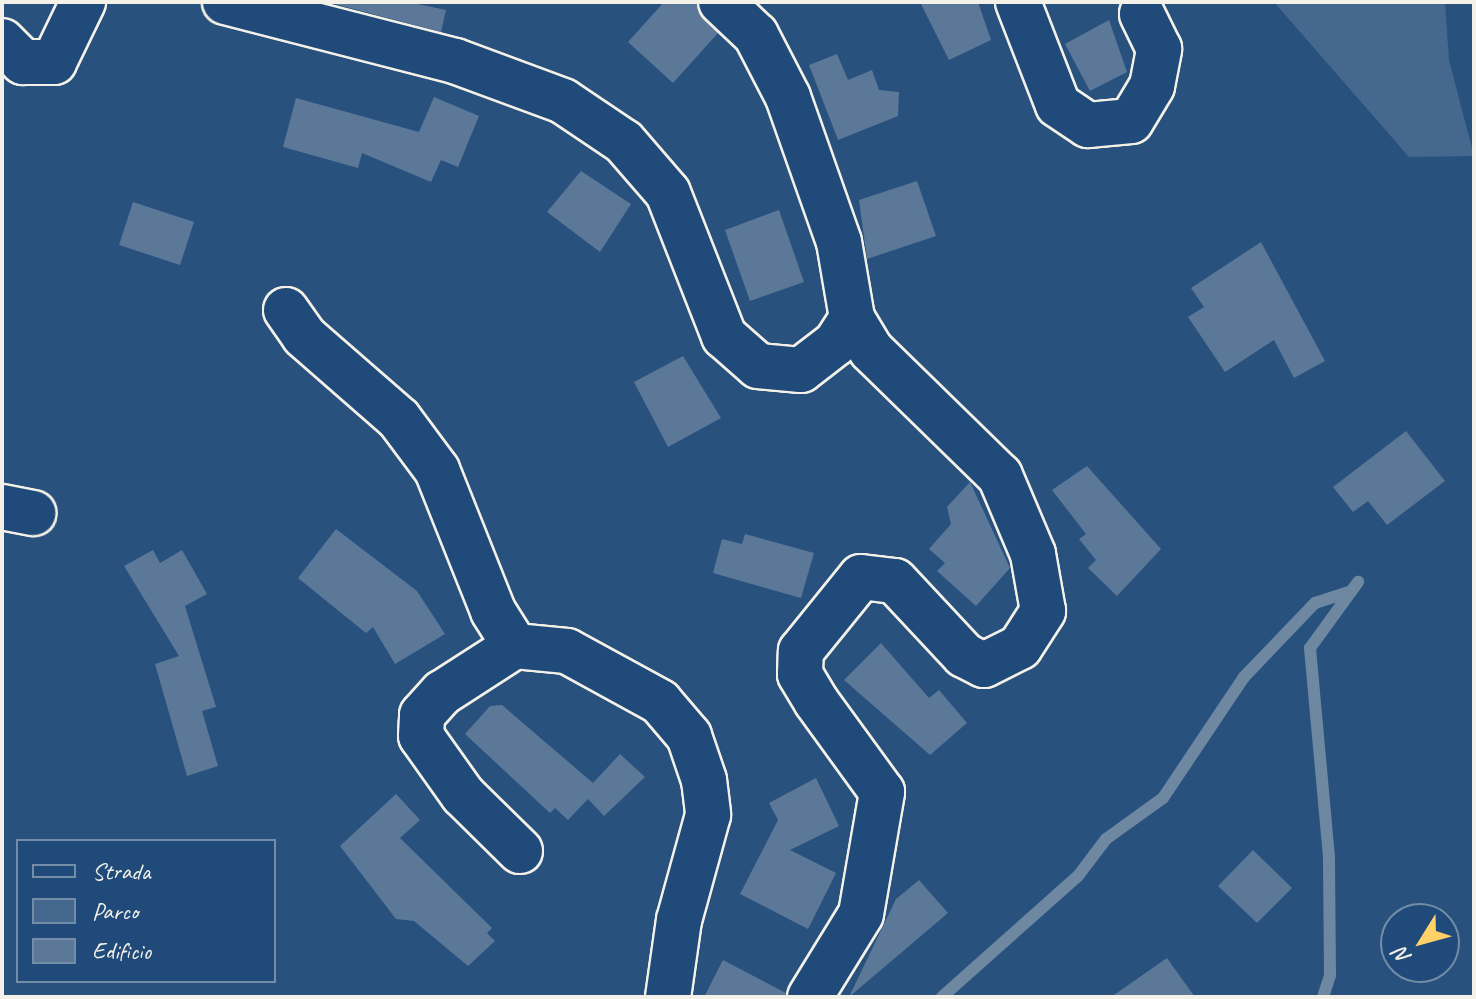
<!DOCTYPE html>
<html>
<head>
<meta charset="utf-8">
<style>
	body { margin:0 }
	#map { position:relative; width:1476px; height:999px; overflow:hidden; background:#28517e; font-family:Caveat,sans-serif }
	div>[style] { position:absolute }
	[style*='--x'] { left:calc(var(--x)*1px); top:calc(var(--y)*1px); width:calc(var(--w)*1px); rotate:calc(var(--a)*1deg) }
	.green>* { inset:0; background:#45688e }
	.stream>* { height:12px; margin:-6px; padding:0 6px; transform-origin:6px; border-radius:6px; background:#6e88a2 }
	.building>* { inset:0; background:#5b7899 }
	.roads { filter:drop-shadow(2px 0 #f4f1e8) drop-shadow(-2px 0 #f4f1e8) drop-shadow(0 2px #f4f1e8) drop-shadow(0 -2px #f4f1e8) }
	.minor>* { height:44px; margin:-22px; padding:0 22px; transform-origin:22px; border-radius:22px; background:#1f4a7a }
	span { translate:-50% -50%; white-space:nowrap; text-align:center; line-height:1.15; -webkit-text-stroke:6px #1f4a7a; paint-order:stroke }
	.frame { position:absolute; inset:0; border:4px solid #f4f1e8; pointer-events:none }
	.legend { position:absolute; left:16px; top:839px; width:260px; height:144px; box-sizing:border-box; background:#1f4a7a; border:2px solid #748da6; margin:0; padding:10px 14px; list-style:none; font-size:24px; color:#f4f1e8 }
	.legend li { display:flex; align-items:center; gap:16px; height:40px }
	.legend b { width:40px; border:2px solid #748da6 }
	.north { position:absolute; left:1380px; top:903px; width:80px; height:80px; box-sizing:border-box; background:#1f4a7a; border:2px solid #748da6; border-radius:50%; rotate:233deg; font-size:22px; font-weight:700; line-height:32px; text-align:center; color:#f4f1e8 }
	.north::after { content:''; display:block; margin:auto; width:28px; height:36px; background:#ffd166; clip-path:polygon(50% 0,100% 100%,50% 72%,0 100%) }
</style>
</head>
<body>
<div id="map">
	<div class="green">
		<i style="clip-path:polygon(1274px 2px,1445px 2px,1449px 60px,1474px 156px,1409px 157px)"></i>
	</div>
	<div class="stream">
		<i style="--x:942;--y:997;--w:182;--a:-41.7"></i>
		<i style="--x:1078;--y:876;--w:46;--a:-52.9"></i>
		<i style="--x:1106;--y:839;--w:70;--a:-35.7"></i>
		<i style="--x:1163;--y:798;--w:146;--a:-56.2"></i>
		<i style="--x:1244;--y:677;--w:103;--a:-46.2"></i>
		<i style="--x:1315;--y:603;--w:38;--a:-18"></i>
		<i style="--x:1323;--y:997;--w:23;--a:-72"></i>
		<i style="--x:1330;--y:975;--w:118;--a:-90.5"></i>
		<i style="--x:1329;--y:857;--w:210;--a:-95.2"></i>
		<i style="--x:1310;--y:648;--w:82;--a:-54"></i>
	</div>
	<div class="building">
		<i style="clip-path:polygon(327px 2px,408px 2px,446px 10px,441px 32px)"></i>
		<i style="clip-path:polygon(664px 2px,697px 2px,718px 33px,673px 83px,628px 42px)"></i>
		<i style="clip-path:polygon(920px 2px,978px 2px,991px 40px,949px 60px)"></i>
		<i style="clip-path:polygon(1109px 20px,1127px 72px,1090px 91px,1065px 44px)"></i>
		<i style="clip-path:polygon(837px 54px,848px 80px,872px 70px,879px 90px,899px 92px,898px 116px,838px 140px,809px 65px)"></i>
		<i style="clip-path:polygon(434px 97px,479px 116px,458px 167px,441px 160px,431px 182px,362px 153px,358px 168px,283px 147px,296px 98px,419px 132px)"></i>
		<i style="clip-path:polygon(581px 171px,631px 204px,600px 252px,547px 212px)"></i>
		<i style="clip-path:polygon(917px 181px,936px 236px,867px 259px,859px 200px)"></i>
		<i style="clip-path:polygon(133px 202px,194px 222px,180px 265px,119px 245px)"></i>
		<i style="clip-path:polygon(779px 210px,804px 282px,750px 301px,725px 230px)"></i>
		<i style="clip-path:polygon(1261px 242px,1325px 361px,1294px 378px,1274px 340px,1225px 372px,1188px 317px,1204px 307px,1191px 288px)"></i>
		<i style="clip-path:polygon(683px 356px,721px 418px,668px 447px,634px 382px)"></i>
		<i style="clip-path:polygon(1406px 431px,1445px 481px,1387px 525px,1368px 501px,1353px 512px,1333px 487px)"></i>
		<i style="clip-path:polygon(1087px 466px,1161px 549px,1117px 596px,1088px 568px,1096px 560px,1079px 539px,1086px 534px,1052px 490px)"></i>
		<i style="clip-path:polygon(970px 482px,1010px 568px,976px 606px,937px 571px,945px 563px,929px 549px,951px 524px,947px 507px)"></i>
		<i style="clip-path:polygon(336px 529px,417px 591px,445px 634px,395px 664px,373px 627px,366px 633px,298px 578px)"></i>
		<i style="clip-path:polygon(745px 534px,814px 553px,801px 598px,713px 573px,722px 539px,742px 544px)"></i>
		<i style="clip-path:polygon(153px 550px,160px 563px,182px 550px,207px 594px,185px 606px,216px 707px,202px 711px,218px 766px,187px 776px,155px 664px,179px 656px,124px 566px)"></i>
		<i style="clip-path:polygon(881px 643px,929px 698px,939px 690px,967px 723px,930px 755px,844px 680px)"></i>
		<i style="clip-path:polygon(502px 705px,593px 783px,620px 754px,645px 777px,604px 816px,588px 799px,568px 820px,555px 808px,550px 813px,465px 734px,490px 706px)"></i>
		<i style="clip-path:polygon(816px 778px,839px 826px,790px 850px,836px 873px,808px 929px,740px 894px,778px 820px,769px 803px)"></i>
		<i style="clip-path:polygon(396px 794px,420px 820px,400px 838px,492px 928px,487px 933px,495px 941px,468px 966px,414px 921px,396px 919px,340px 846px)"></i>
		<i style="clip-path:polygon(1253px 850px,1292px 888px,1257px 923px,1218px 886px)"></i>
		<i style="clip-path:polygon(919px 880px,948px 913px,849px 997px,896px 899px)"></i>
		<i style="clip-path:polygon(1167px 958px,1195px 997px,1111px 997px)"></i>
		<i style="clip-path:polygon(723px 960px,786px 993px,785px 997px,704px 997px)"></i>
	</div>
	<div class="roads">
		<div class="minor">
			<i style="--x:225;--y:2;--w:237;--a:14.4"></i>
			<i style="--x:455;--y:61;--w:115;--a:20.3"></i>
			<i style="--x:563;--y:101;--w:73;--a:33.9"></i>
			<i style="--x:624;--y:142;--w:67;--a:49.2"></i>
			<i style="--x:668;--y:193;--w:154;--a:68.6"></i>
			<i style="--x:724;--y:336;--w:45;--a:41.4"></i>
			<i style="--x:758;--y:366;--w:43;--a:5.3"></i>
			<i style="--x:801;--y:370;--w:44;--a:-37.6"></i>
			<i style="--x:836;--y:343;--w:30;--a:-57"></i>
			<i style="--x:852;--y:318;--w:77;--a:-99.7"></i>
			<i style="--x:839;--y:242;--w:154;--a:-109.4"></i>
			<i style="--x:788;--y:97;--w:70;--a:-117.3"></i>
			<i style="--x:756;--y:35;--w:48;--a:-136.7"></i>
			<i style="--x:1018;--y:2;--w:110;--a:68.8"></i>
			<i style="--x:1058;--y:105;--w:36;--a:34"></i>
			<i style="--x:1088;--y:125;--w:43;--a:-5.3"></i>
			<i style="--x:1131;--y:121;--w:41;--a:-59"></i>
			<i style="--x:1152;--y:86;--w:38;--a:-79"></i>
			<i style="--x:1159;--y:49;--w:39;--a:-116"></i>
			<i style="--x:2;--y:41;--w:30;--a:45"></i>
			<i style="--x:23;--y:62;--w:31;--a:0"></i>
			<i style="--x:54;--y:62;--w:67;--a:-64.2"></i>
			<i style="--x:286;--y:310;--w:32;--a:55"></i>
			<i style="--x:304;--y:336;--w:126;--a:41.1"></i>
			<i style="--x:399;--y:419;--w:64;--a:53.3"></i>
			<i style="--x:437;--y:470;--w:152;--a:68.3"></i>
			<i style="--x:493;--y:611;--w:41;--a:57.8"></i>
			<i style="--x:2;--y:507;--w:32;--a:11"></i>
			<i style="--x:520;--y:851;--w:80;--a:-135.5"></i>
			<i style="--x:463;--y:795;--w:72;--a:-125.4"></i>
			<i style="--x:421;--y:736;--w:21;--a:-87"></i>
			<i style="--x:422;--y:715;--w:30;--a:-48"></i>
			<i style="--x:442;--y:693;--w:87;--a:-32.8"></i>
			<i style="--x:515;--y:646;--w:52;--a:5.5"></i>
			<i style="--x:567;--y:651;--w:106;--a:28.7"></i>
			<i style="--x:660;--y:702;--w:45;--a:49.5"></i>
			<i style="--x:689;--y:736;--w:46;--a:71.2"></i>
			<i style="--x:704;--y:780;--w:35;--a:83"></i>
			<i style="--x:708;--y:815;--w:109;--a:105.4"></i>
			<i style="--x:679;--y:920;--w:78;--a:98.1"></i>
			<i style="--x:810;--y:997;--w:97;--a:-58.4"></i>
			<i style="--x:861;--y:914;--w:124;--a:-80.2"></i>
			<i style="--x:882;--y:792;--w:112;--a:-126"></i>
			<i style="--x:816;--y:701;--w:31;--a:-121"></i>
			<i style="--x:800;--y:674;--w:23;--a:-88"></i>
			<i style="--x:801;--y:651;--w:95;--a:-51"></i>
			<i style="--x:861;--y:577;--w:34;--a:7"></i>
			<i style="--x:895;--y:581;--w:101;--a:47"></i>
			<i style="--x:964;--y:655;--w:22;--a:27"></i>
			<i style="--x:984;--y:665;--w:40;--a:-26.6"></i>
			<i style="--x:1020;--y:647;--w:43;--a:-57.4"></i>
			<i style="--x:1043;--y:611;--w:58;--a:-100"></i>
			<i style="--x:1033;--y:554;--w:85;--a:-112.9"></i>
			<i style="--x:1000;--y:476;--w:180;--a:-135.7"></i>
			<i style="--x:871;--y:350;--w:37;--a:-121"></i>
		</div>
	</div>
	<div class="frame"></div>
	<ul class="legend">
	<li><b style="height:10px;background:#1f4a7a"></b>Strada</li>
	<li><b style="height:22px;background:#45688e"></b>Parco</li>
	<li><b style="height:22px;background:#5b7899"></b>Edificio</li>
	</ul>
	<div class="north">N</div>
</div>
</body>
</html>
